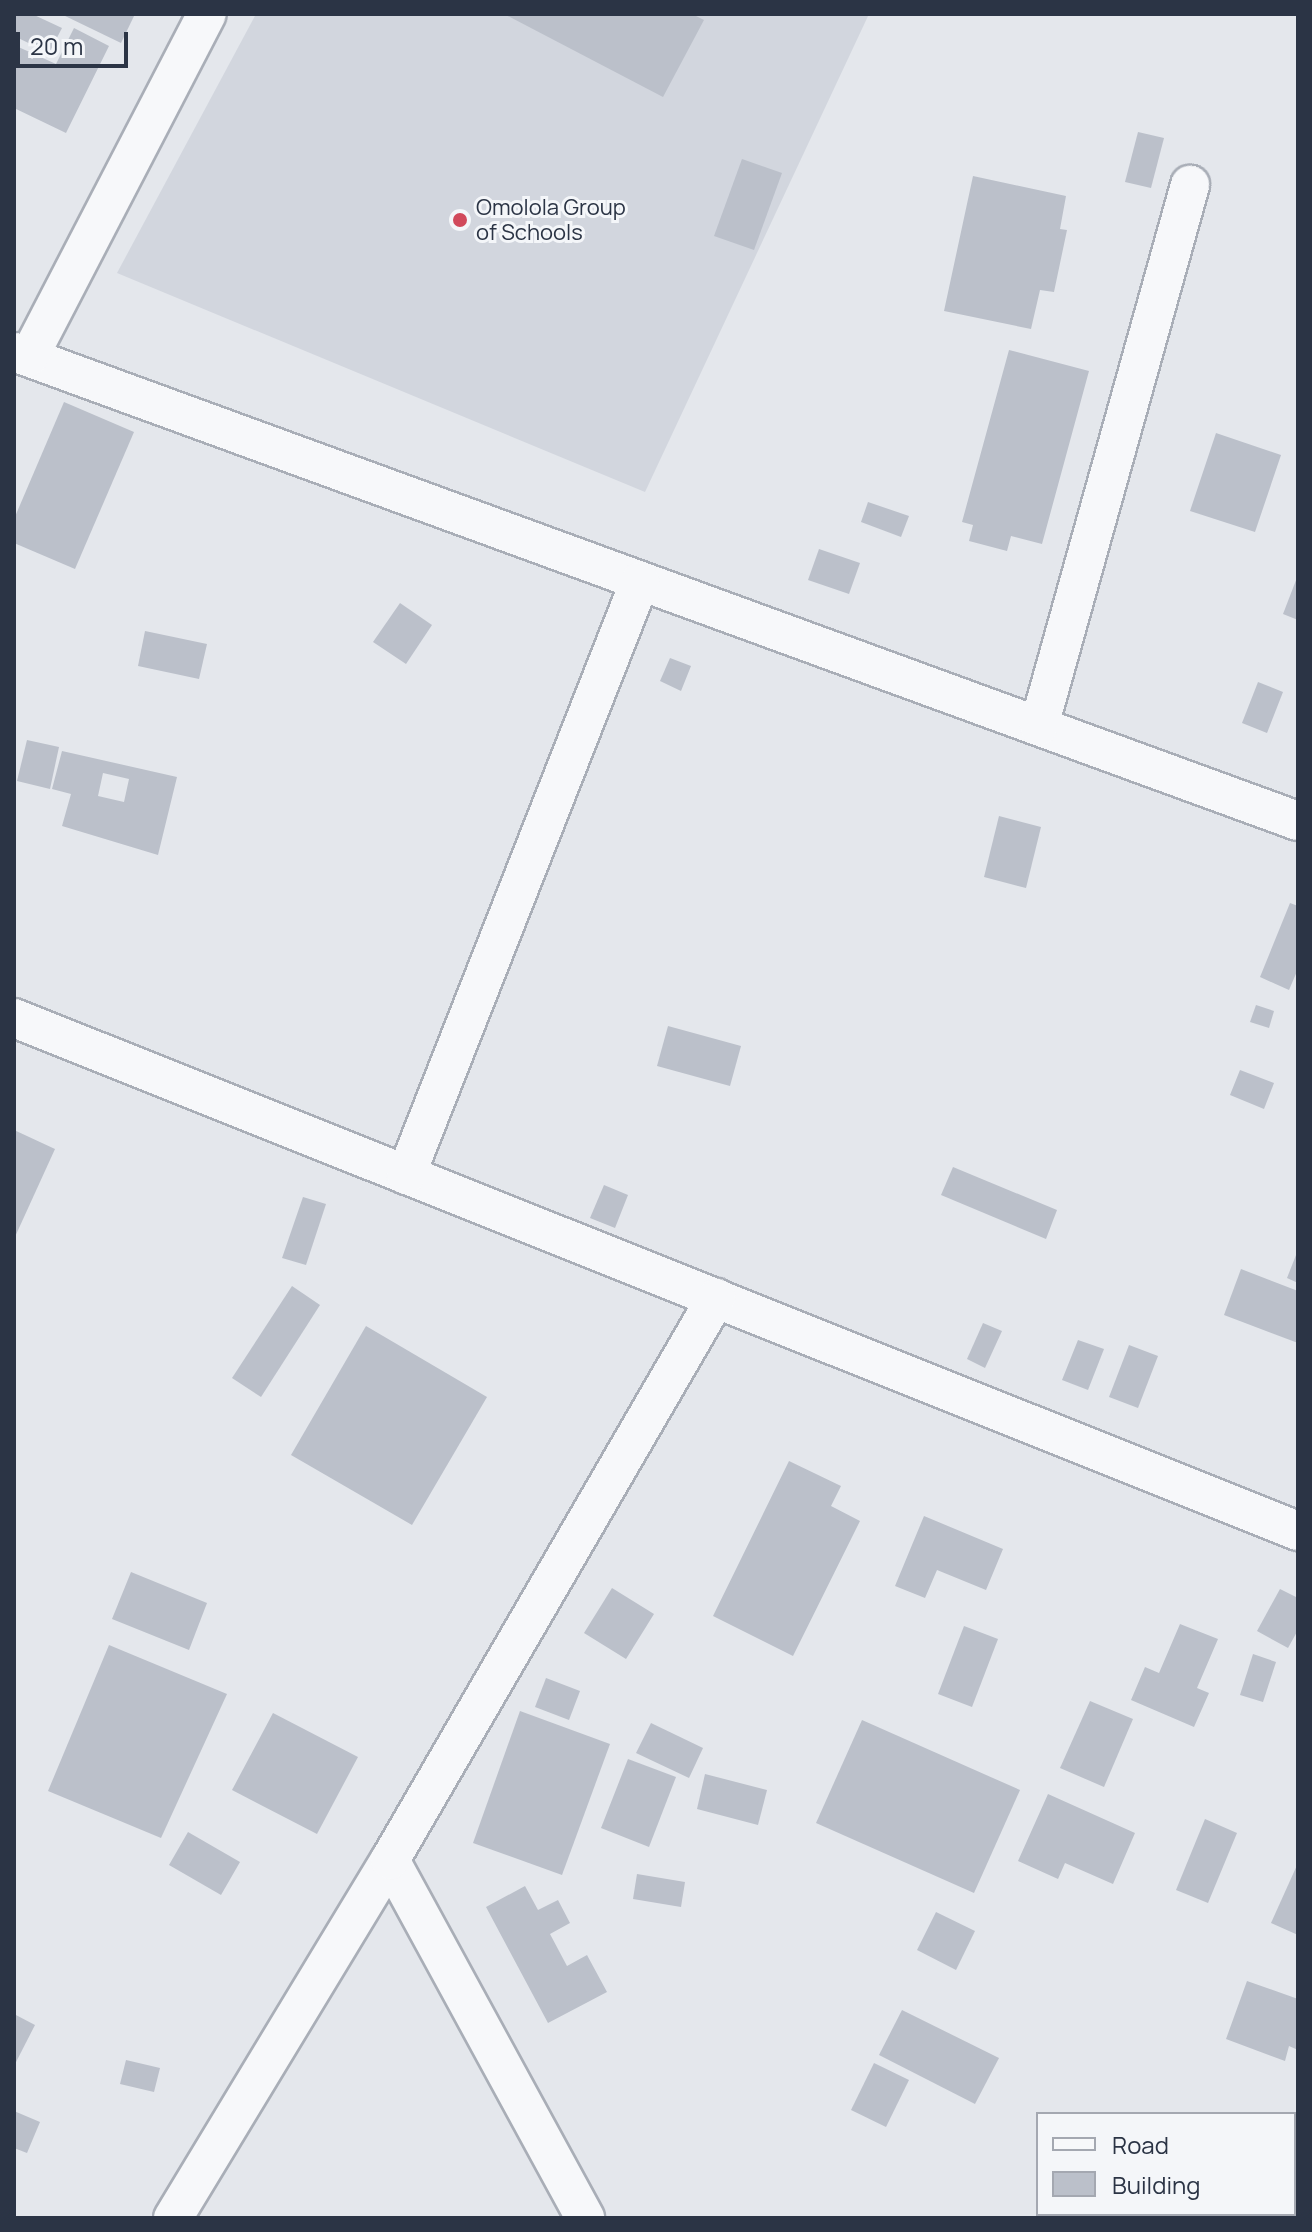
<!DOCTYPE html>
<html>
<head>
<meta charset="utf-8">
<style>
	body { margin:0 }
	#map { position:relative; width:1312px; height:2232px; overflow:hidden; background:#e4e7ec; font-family:Manrope,sans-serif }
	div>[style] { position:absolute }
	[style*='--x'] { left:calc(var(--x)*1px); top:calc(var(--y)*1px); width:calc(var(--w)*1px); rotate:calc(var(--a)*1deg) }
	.built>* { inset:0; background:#d2d6de }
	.building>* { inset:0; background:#bbc0ca }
	.roads { filter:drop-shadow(2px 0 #a9aeb7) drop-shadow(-2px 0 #a9aeb7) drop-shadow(0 2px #a9aeb7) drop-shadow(0 -2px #a9aeb7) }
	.street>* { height:38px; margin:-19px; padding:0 19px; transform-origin:19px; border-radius:19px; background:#f7f8fa }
	.dots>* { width:22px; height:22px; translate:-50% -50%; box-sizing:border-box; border:4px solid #f4f6f9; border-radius:50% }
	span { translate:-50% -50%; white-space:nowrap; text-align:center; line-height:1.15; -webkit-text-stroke:6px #f4f6f9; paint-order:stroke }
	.poi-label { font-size:22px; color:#2b3445 }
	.left { translate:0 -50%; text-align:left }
	.frame { position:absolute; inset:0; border:16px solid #2b3445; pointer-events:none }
	.legend { position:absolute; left:1036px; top:2112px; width:260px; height:104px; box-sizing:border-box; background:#f4f6f9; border:2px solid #a4a8b1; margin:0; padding:10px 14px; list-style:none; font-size:24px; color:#2b3445 }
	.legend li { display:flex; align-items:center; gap:16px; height:40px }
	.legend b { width:40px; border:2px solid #a4a8b1 }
	.scale { position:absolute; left:16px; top:32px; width:112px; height:36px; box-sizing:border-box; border:4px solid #2b3445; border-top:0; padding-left:10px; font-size:24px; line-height:28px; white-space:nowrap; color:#2b3445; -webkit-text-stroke:6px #f4f6f9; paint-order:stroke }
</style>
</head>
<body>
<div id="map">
	<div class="built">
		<i style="clip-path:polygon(256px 14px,869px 14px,645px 492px,117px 273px)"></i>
	</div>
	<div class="building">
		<i style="clip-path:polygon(14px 14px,32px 14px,62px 28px,49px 53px,14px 36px)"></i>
		<i style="clip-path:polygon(61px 14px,135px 14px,121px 43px)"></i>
		<i style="clip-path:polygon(504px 14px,692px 14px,704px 20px,663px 97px)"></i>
		<i style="clip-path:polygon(74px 28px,109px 46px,66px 133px,14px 108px,14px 45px,56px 64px)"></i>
		<i style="clip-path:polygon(1138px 132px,1164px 138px,1151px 188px,1125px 182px)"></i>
		<i style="clip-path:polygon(742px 159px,782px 173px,754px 250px,714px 236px)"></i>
		<i style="clip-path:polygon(973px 176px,1066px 196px,1060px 229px,1067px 230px,1054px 292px,1040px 290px,1031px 329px,944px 311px)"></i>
		<i style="clip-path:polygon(1009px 350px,1089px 371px,1042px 544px,1011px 536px,1007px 551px,969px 541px,973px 525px,962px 522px)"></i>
		<i style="clip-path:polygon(64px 402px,134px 432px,75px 569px,14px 543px,14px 519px)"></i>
		<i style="clip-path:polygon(1216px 433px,1281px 455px,1255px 532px,1190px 511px)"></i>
		<i style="clip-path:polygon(868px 502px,909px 516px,901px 537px,861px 522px)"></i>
		<i style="clip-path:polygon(819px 549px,860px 563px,849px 594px,808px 580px)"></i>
		<i style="clip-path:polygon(1298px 575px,1298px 620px,1283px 614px)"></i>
		<i style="clip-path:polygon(400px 603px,432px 625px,406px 664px,373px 642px)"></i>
		<i style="clip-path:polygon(145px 631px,207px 644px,199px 679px,138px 666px)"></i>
		<i style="clip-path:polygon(670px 658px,691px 666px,681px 691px,660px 681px)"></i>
		<i style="clip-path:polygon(1258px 682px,1283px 692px,1267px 733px,1242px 723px)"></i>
		<i style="clip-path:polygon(27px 740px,59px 747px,50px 789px,17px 781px)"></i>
		<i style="clip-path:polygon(evenodd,62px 751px,177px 777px,158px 855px,62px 826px,71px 794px,52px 789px,62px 751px,103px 773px,129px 779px,124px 802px,98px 796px,103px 773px)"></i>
		<i style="clip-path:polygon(999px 816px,1041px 827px,1026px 888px,984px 877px)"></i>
		<i style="clip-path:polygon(1290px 903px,1298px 906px,1298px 969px,1289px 990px,1260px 977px)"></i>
		<i style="clip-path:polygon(1256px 1005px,1274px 1011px,1269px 1028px,1250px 1022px)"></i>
		<i style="clip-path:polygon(668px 1026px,741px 1046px,730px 1086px,657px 1066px)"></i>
		<i style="clip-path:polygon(1240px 1070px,1274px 1083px,1264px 1109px,1230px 1095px)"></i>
		<i style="clip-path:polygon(14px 1130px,55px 1149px,14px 1239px)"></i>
		<i style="clip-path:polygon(953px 1167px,1057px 1210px,1046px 1239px,941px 1195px)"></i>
		<i style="clip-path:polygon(604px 1185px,628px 1195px,615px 1228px,590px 1218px)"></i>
		<i style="clip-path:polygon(303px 1197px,326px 1204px,306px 1265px,282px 1258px)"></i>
		<i style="clip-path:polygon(1298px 1250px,1298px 1283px,1287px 1278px)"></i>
		<i style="clip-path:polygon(1241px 1269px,1298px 1291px,1298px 1343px,1224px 1315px)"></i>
		<i style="clip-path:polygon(292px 1286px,320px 1305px,261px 1397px,232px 1378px)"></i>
		<i style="clip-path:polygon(983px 1323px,1002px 1331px,985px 1368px,967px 1359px)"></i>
		<i style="clip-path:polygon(366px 1326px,487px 1397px,412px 1525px,291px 1455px)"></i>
		<i style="clip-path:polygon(1078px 1340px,1104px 1349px,1088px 1390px,1062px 1380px)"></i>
		<i style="clip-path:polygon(1129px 1345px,1158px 1356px,1138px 1408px,1109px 1397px)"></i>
		<i style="clip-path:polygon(789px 1461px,841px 1486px,831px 1506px,860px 1521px,793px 1656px,713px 1616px)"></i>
		<i style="clip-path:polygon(924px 1516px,1003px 1549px,986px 1590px,937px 1570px,925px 1598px,895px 1586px)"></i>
		<i style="clip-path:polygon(131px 1572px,207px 1603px,189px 1650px,112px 1619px)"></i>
		<i style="clip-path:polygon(612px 1588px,654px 1614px,626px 1659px,584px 1633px)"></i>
		<i style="clip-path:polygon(1280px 1589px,1298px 1598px,1298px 1630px,1288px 1648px,1257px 1631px)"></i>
		<i style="clip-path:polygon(1180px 1624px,1218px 1639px,1197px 1688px,1209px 1693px,1194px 1727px,1131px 1700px,1145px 1667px,1159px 1673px)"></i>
		<i style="clip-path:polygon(964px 1626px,998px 1639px,972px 1707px,938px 1694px)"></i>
		<i style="clip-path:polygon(109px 1645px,227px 1694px,161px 1838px,48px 1791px)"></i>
		<i style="clip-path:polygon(1253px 1654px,1276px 1662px,1263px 1702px,1240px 1695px)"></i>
		<i style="clip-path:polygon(546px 1678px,580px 1691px,569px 1720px,535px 1707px)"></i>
		<i style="clip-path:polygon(1090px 1701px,1133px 1719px,1104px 1787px,1060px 1768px)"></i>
		<i style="clip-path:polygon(520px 1711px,610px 1744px,562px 1875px,473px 1843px)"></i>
		<i style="clip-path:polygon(273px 1713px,358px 1757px,317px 1834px,232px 1790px)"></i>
		<i style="clip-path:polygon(862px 1720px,1020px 1790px,974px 1893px,816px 1823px)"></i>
		<i style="clip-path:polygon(651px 1723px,703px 1748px,689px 1778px,636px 1753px)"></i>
		<i style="clip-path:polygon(628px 1759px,676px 1777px,649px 1847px,601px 1828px)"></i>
		<i style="clip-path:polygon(705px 1774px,767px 1790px,758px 1825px,697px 1809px)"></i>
		<i style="clip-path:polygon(1048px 1794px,1135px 1833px,1113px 1884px,1065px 1863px,1058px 1879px,1018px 1861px)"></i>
		<i style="clip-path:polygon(1205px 1819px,1237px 1833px,1208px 1903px,1176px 1890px)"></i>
		<i style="clip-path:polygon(188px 1832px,240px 1862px,221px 1895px,169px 1865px)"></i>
		<i style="clip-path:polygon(1298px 1863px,1298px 1935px,1271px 1923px)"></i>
		<i style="clip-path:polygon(637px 1874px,685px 1882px,681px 1907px,633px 1899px)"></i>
		<i style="clip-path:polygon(525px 1886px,538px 1910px,558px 1900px,570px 1923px,550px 1934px,567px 1966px,587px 1955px,607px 1992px,548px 2023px,486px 1907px)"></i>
		<i style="clip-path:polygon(936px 1912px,975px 1931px,956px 1970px,917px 1950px)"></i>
		<i style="clip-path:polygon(1247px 1981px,1298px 1999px,1298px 2050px,1289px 2046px,1285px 2061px,1226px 2039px)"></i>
		<i style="clip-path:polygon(902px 2010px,999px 2058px,975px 2104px,879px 2055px)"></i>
		<i style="clip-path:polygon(14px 2014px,35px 2025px,14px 2066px)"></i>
		<i style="clip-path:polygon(126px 2060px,160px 2068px,154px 2092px,120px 2084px)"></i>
		<i style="clip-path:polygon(874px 2063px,909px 2080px,886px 2127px,851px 2110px)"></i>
		<i style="clip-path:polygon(14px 2111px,40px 2122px,27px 2153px,14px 2148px)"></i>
		<i style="clip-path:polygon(1212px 2214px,1255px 2214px,1209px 2218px)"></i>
	</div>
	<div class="roads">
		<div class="street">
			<i style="--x:14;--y:352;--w:1367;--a:20.07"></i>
			<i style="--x:29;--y:357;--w:386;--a:-62.6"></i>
			<i style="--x:1039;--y:726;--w:562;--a:-74.4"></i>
			<i style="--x:14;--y:1018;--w:1383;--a:21.78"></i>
			<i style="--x:406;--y:1175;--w:638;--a:-68.5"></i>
			<i style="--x:390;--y:1860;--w:408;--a:61.4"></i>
			<i style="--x:173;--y:2218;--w:419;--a:-58.8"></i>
			<i style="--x:390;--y:1860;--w:650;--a:-59.88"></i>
		</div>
	</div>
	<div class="dots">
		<i style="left:460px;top:220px;background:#d1495b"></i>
	</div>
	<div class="poi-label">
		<span class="left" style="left:476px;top:220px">Omolola Group<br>of Schools</span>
	</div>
	<div class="frame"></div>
	<ul class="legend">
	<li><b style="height:10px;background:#f7f8fa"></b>Road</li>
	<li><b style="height:22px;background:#bbc0ca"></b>Building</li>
	</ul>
	<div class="scale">20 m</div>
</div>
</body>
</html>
